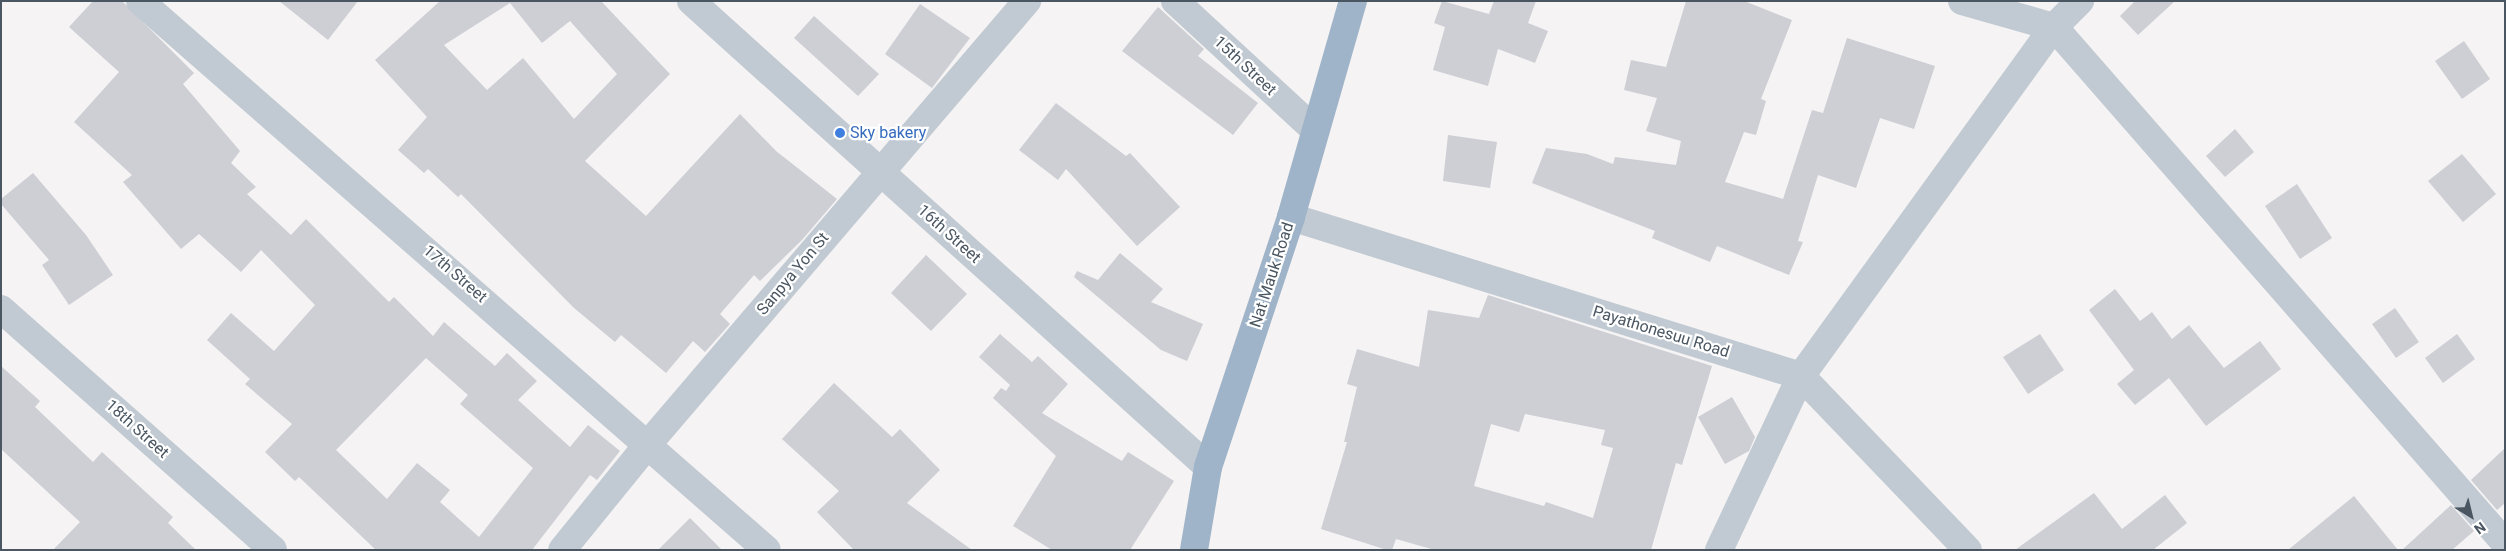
<!DOCTYPE html>
<html>
<head>
<meta charset="utf-8">
<style>
	body { margin:0 }
	#map { position:relative; width:2506px; height:551px; overflow:hidden; background:#f5f3f3; font-family:Roboto,sans-serif }
	div>[style] { position:absolute }
	[style*='--x'] { left:calc(var(--x)*1px); top:calc(var(--y)*1px); width:calc(var(--w)*1px); rotate:calc(var(--a)*1deg) }
	.building>* { inset:0; background:#cdcfd5 }
	.minor>* { height:28px; margin:-14px; padding:0 14px; transform-origin:14px; border-radius:14px; background:#c1cad2 }
	.trunk>* { height:28px; margin:-14px; padding:0 14px; transform-origin:14px; border-radius:14px; background:#9fb4c9 }
	.dots>* { width:14px; height:14px; translate:-50% -50%; box-sizing:border-box; border:2px solid #fff; border-radius:50% }
	span { translate:-50% -50%; white-space:nowrap; text-align:center; line-height:1.15; -webkit-text-stroke:4.5px #fff; paint-order:stroke }
	.street-label { font-size:16px; color:#4a5661 }
	.shop-label { font-size:16px; color:#366cbe }
	.left { translate:0 -50%; text-align:left }
	.frame { position:absolute; inset:0; border:2px solid #4a5661; pointer-events:none }
	.north { position:absolute; left:2446px; top:491px; width:50px; height:50px; -webkit-text-stroke:4px #fff; paint-order:stroke; rotate:144deg; font-size:14px; font-weight:700; line-height:20px; text-align:center; color:#4a5661 }
	.north::after { content:''; display:block; margin:auto; width:18px; height:22px; background:#4a5661; clip-path:polygon(50% 0,100% 100%,50% 72%,0 100%) }
</style>
</head>
<body>
<div id="map">
	<div class="building">
		<i style="clip-path:polygon(evenodd,93px 1px,122px 1px,194px 73px,183px 84px,240px 151px,231px 163px,256px 187px,247px 194px,291px 235px,306px 219px,389px 302px,394px 297px,433px 336px,444px 322px,495px 366px,507px 353px,537px 381px,518px 400px,570px 447px,588px 425px,620px 451px,597px 480px,590px 475px,532px 550px,376px 550px,299px 477px,295px 481px,265px 452px,292px 424px,245px 384px,250px 379px,207px 340px,231px 313px,274px 351px,315px 305px,261px 250px,241px 272px,199px 234px,181px 249px,123px 182px,132px 175px,74px 122px,119px 72px,69px 27px,93px 1px,426px 358px,468px 395px,460px 404px,533px 468px,479px 537px,440px 502px,450px 490px,417px 463px,387px 499px,336px 450px,426px 358px)"></i>
		<i style="clip-path:polygon(279px 1px,358px 1px,328px 40px)"></i>
		<i style="clip-path:polygon(evenodd,440px 1px,601px 1px,670px 74px,585px 161px,646px 216px,740px 114px,776px 151px,837px 199px,802px 240px,760px 281px,754px 275px,720px 314px,730px 324px,705px 352px,693px 341px,666px 373px,621px 335px,615px 342px,574px 308px,461px 194px,458px 197px,428px 169px,424px 173px,398px 150px,427px 117px,375px 60px,440px 1px,510px 3px,542px 43px,570px 21px,617px 74px,574px 119px,523px 58px,487px 90px,444px 45px,510px 3px)"></i>
		<i style="clip-path:polygon(1442px 1px,1489px 14px,1494px 1px,1536px 1px,1528px 23px,1548px 31px,1535px 63px,1498px 49px,1488px 86px,1433px 70px,1445px 27px,1434px 23px)"></i>
		<i style="clip-path:polygon(1686px 1px,1744px 1px,1792px 20px,1761px 99px,1766px 101px,1756px 135px,1744px 132px,1725px 182px,1783px 199px,1812px 110px,1823px 113px,1847px 38px,1935px 66px,1914px 129px,1880px 118px,1856px 188px,1818px 175px,1798px 241px,1803px 242px,1789px 275px,1717px 246px,1710px 262px,1652px 238px,1655px 231px,1532px 183px,1546px 148px,1587px 154px,1613px 164px,1615px 157px,1676px 165px,1681px 141px,1646px 131px,1657px 98px,1624px 90px,1631px 60px,1666px 67px)"></i>
		<i style="clip-path:polygon(2135px 1px,2175px 1px,2138px 35px,2120px 16px)"></i>
		<i style="clip-path:polygon(920px 4px,970px 38px,932px 88px,885px 54px)"></i>
		<i style="clip-path:polygon(1158px 7px,1204px 49px,1198px 56px,1258px 103px,1233px 135px,1122px 51px)"></i>
		<i style="clip-path:polygon(814px 16px,879px 74px,858px 96px,794px 38px)"></i>
		<i style="clip-path:polygon(2464px 41px,2490px 79px,2462px 99px,2435px 61px)"></i>
		<i style="clip-path:polygon(1056px 103px,1126px 156px,1130px 153px,1180px 207px,1137px 246px,1066px 169px,1058px 180px,1019px 150px)"></i>
		<i style="clip-path:polygon(2235px 129px,2254px 152px,2225px 177px,2206px 156px)"></i>
		<i style="clip-path:polygon(1448px 135px,1497px 142px,1490px 188px,1443px 181px)"></i>
		<i style="clip-path:polygon(2462px 154px,2496px 194px,2463px 222px,2428px 181px)"></i>
		<i style="clip-path:polygon(33px 173px,86px 235px,113px 275px,69px 305px,42px 265px,49px 260px,1px 204px,1px 199px)"></i>
		<i style="clip-path:polygon(2297px 184px,2332px 238px,2300px 259px,2265px 206px)"></i>
		<i style="clip-path:polygon(1120px 253px,1163px 289px,1151px 302px,1203px 324px,1187px 361px,1161px 350px,1074px 277px,1077px 271px,1098px 280px)"></i>
		<i style="clip-path:polygon(926px 255px,967px 294px,931px 331px,891px 293px)"></i>
		<i style="clip-path:polygon(2115px 289px,2140px 321px,2152px 312px,2172px 339px,2189px 325px,2224px 368px,2260px 341px,2281px 369px,2206px 426px,2169px 378px,2135px 405px,2117px 384px,2134px 370px,2089px 310px)"></i>
		<i style="clip-path:polygon(evenodd,1488px 295px,1712px 366px,1682px 465px,1676px 463px,1651px 550px,1435px 550px,1396px 539px,1392px 550px,1387px 550px,1321px 529px,1347px 442px,1344px 442px,1357px 387px,1347px 384px,1357px 349px,1419px 367px,1428px 310px,1479px 318px,1488px 295px,1525px 414px,1605px 430px,1601px 445px,1613px 448px,1593px 518px,1546px 502px,1544px 506px,1474px 486px,1491px 424px,1519px 432px,1525px 414px)"></i>
		<i style="clip-path:polygon(2395px 308px,2419px 342px,2396px 358px,2372px 324px)"></i>
		<i style="clip-path:polygon(1000px 334px,1032px 362px,1038px 356px,1068px 384px,1042px 413px,1122px 461px,1128px 452px,1174px 481px,1130px 550px,1052px 550px,1013px 526px,1056px 456px,993px 398px,1001px 388px,1006px 391px,1010px 385px,979px 357px)"></i>
		<i style="clip-path:polygon(2040px 334px,2064px 370px,2028px 394px,2003px 357px)"></i>
		<i style="clip-path:polygon(2457px 334px,2475px 359px,2443px 383px,2425px 358px)"></i>
		<i style="clip-path:polygon(1px 366px,40px 401px,35px 407px,93px 462px,102px 452px,173px 517px,168px 523px,196px 550px,53px 550px,80px 522px,1px 449px)"></i>
		<i style="clip-path:polygon(834px 383px,892px 437px,900px 429px,940px 470px,907px 503px,972px 550px,854px 550px,817px 512px,839px 491px,782px 439px)"></i>
		<i style="clip-path:polygon(1732px 397px,1755px 437px,1749px 451px,1725px 464px,1698px 417px)"></i>
		<i style="clip-path:polygon(2505px 448px,2505px 503px,2497px 510px,2471px 480px)"></i>
		<i style="clip-path:polygon(2094px 493px,2122px 529px,2165px 495px,2187px 523px,2153px 550px,2015px 550px)"></i>
		<i style="clip-path:polygon(2354px 496px,2398px 550px,2288px 550px)"></i>
		<i style="clip-path:polygon(2451px 505px,2474px 531px,2452px 550px,2402px 550px)"></i>
		<i style="clip-path:polygon(690px 518px,722px 550px,658px 550px)"></i>
	</div>
	<div class="minor">
		<i style="--x:140;--y:1;--w:833;--a:41.21"></i>
		<i style="--x:691;--y:1;--w:696;--a:42.03"></i>
		<i style="--x:1175;--y:1;--w:190;--a:42.7"></i>
		<i style="--x:1962;--y:1;--w:96;--a:15.8"></i>
		<i style="--x:2054;--y:27;--w:685;--a:48.85"></i>
		<i style="--x:1291;--y:217;--w:534;--a:17.32"></i>
		<i style="--x:1801;--y:376;--w:241;--a:46.2"></i>
		<i style="--x:1;--y:309;--w:363;--a:41.5"></i>
		<i style="--x:562;--y:550;--w:138;--a:-50.9"></i>
		<i style="--x:649;--y:443;--w:582;--a:-49.46"></i>
		<i style="--x:1719;--y:550;--w:192;--a:-64.8"></i>
		<i style="--x:1801;--y:376;--w:431;--a:-54.1"></i>
		<i style="--x:2054;--y:27;--w:37;--a:-45"></i>
	</div>
	<div class="trunk">
		<i style="--x:1194;--y:550;--w:84;--a:-80.4"></i>
		<i style="--x:1208;--y:467;--w:263;--a:-71.6"></i>
		<i style="--x:1291;--y:217;--w:225;--a:-74"></i>
	</div>
	<div class="dots">
		<i style="left:840px;top:133px;background:#3f7fe0"></i>
	</div>
	<div class="street-label">
		<span style="left:1245px;top:66px;rotate:43deg">15th Street</span>
		<span style="left:949px;top:234px;rotate:42deg">16th Street</span>
		<span style="left:455px;top:274px;rotate:41deg">17th Street</span>
		<span style="left:793px;top:274px;rotate:-50deg">Sanpya Yon St</span>
		<span style="left:1272px;top:275px;rotate:-72deg">Nat Mauk Road</span>
		<span style="left:1661px;top:332px;rotate:17deg">Payathonesuu Road</span>
		<span style="left:137px;top:429px;rotate:42deg">18th Street</span>
	</div>
	<div class="shop-label">
		<span class="left" style="left:850px;top:133px">Sky bakery</span>
	</div>
	<div class="frame"></div>
	<div class="north">N</div>
</div>
</body>
</html>
